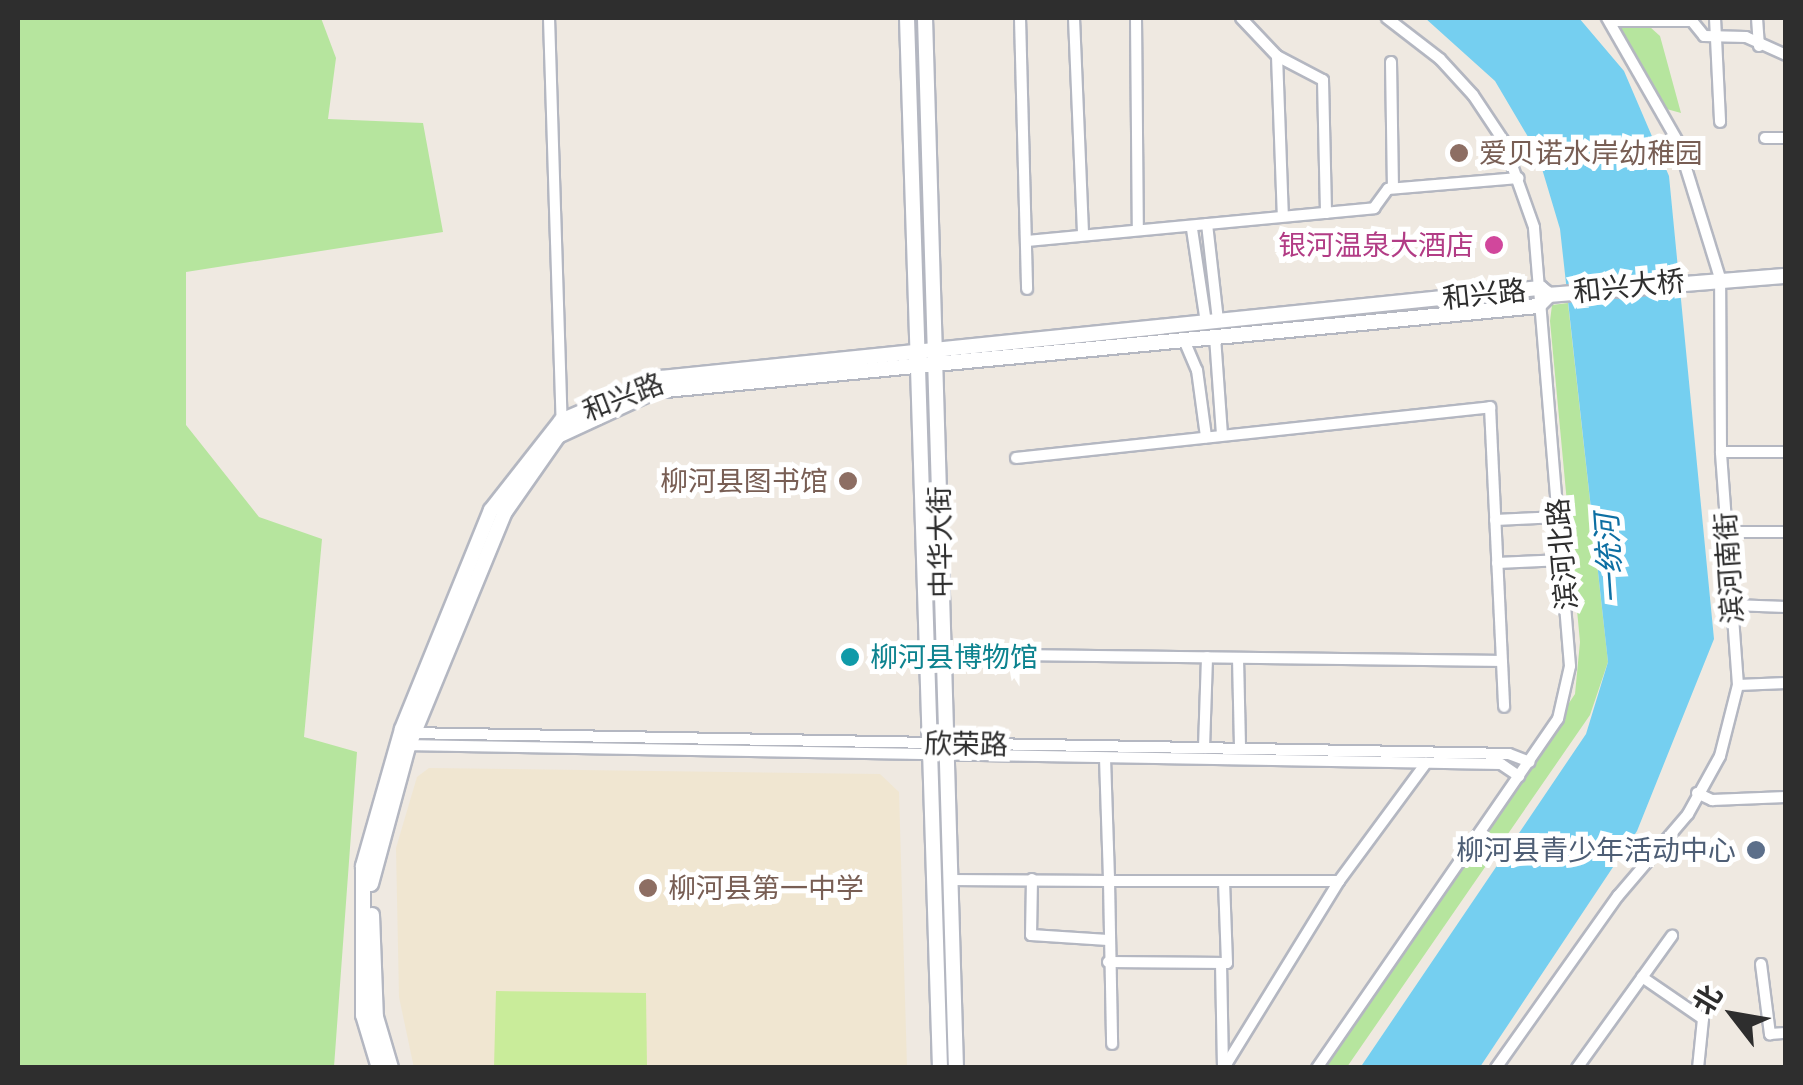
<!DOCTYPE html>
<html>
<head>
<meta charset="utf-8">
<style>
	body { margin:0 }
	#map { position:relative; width:1803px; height:1085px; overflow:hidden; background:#efe9e1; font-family:"Space Grotesk","Noto Sans SC",sans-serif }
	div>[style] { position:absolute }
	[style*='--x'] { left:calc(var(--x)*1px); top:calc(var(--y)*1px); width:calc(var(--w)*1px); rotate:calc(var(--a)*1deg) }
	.education>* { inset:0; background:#f0e6d1 }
	.green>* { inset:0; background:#b6e59e }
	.pitch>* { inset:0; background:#c9ec9a }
	.water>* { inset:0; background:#75cff0 }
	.roads { filter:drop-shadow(2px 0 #b4b7c1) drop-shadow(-2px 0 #b4b7c1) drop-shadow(0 2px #b4b7c1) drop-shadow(0 -2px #b4b7c1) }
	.street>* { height:10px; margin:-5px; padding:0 5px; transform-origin:5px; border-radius:5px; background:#fff }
	.secondary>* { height:14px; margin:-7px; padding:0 7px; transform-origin:7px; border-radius:7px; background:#fff }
	.dots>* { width:28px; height:28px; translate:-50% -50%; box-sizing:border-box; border:5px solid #fff; border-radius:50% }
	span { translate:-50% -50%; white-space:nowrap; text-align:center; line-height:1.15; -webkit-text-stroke:10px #fff; paint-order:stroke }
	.education-label { font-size:28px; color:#785e54 }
	.left { translate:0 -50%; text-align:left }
	.right { translate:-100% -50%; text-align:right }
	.hotel-label { font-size:28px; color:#b23c85 }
	.street-label { font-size:28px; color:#2e2e2e }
	.culture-label { font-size:28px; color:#0d838f }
	.service-label { font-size:28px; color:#4e5e75 }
	.water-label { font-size:30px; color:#0d6fa3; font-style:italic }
	.frame { position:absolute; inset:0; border:20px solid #2e2e2e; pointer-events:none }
	.north { position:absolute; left:1683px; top:965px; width:100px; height:100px; -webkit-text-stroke:8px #fff; paint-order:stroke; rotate:301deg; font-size:28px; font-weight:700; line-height:40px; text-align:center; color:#2e2e2e }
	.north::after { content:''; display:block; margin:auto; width:35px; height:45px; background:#2e2e2e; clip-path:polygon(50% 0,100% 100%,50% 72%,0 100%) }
</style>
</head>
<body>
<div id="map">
	<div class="education">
		<i style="clip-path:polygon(429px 768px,880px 774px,899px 792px,907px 1067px,414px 1068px,399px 997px,396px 848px,417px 777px)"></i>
	</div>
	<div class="green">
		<i style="clip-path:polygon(18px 18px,321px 18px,336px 58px,328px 119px,423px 123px,443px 232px,186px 272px,186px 425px,259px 517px,322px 539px,304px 737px,357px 752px,334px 1067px,18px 1067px)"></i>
		<i style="clip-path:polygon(1610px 18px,1640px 18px,1660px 36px,1681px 113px,1663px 108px)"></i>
		<i style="clip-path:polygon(1568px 303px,1608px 662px,1590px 715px,1347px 1067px,1325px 1068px,1575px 694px,1580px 642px,1550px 321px,1552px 305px)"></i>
	</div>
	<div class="pitch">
		<i style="clip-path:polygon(496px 991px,646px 993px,647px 1067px,494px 1067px)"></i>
	</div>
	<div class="water">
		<i style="clip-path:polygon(1425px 18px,1579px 18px,1624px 71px,1669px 176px,1714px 639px,1637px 831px,1480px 1067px,1360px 1068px,1586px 734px,1608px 662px,1560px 229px,1537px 152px,1495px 81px)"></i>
	</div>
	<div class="roads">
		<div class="street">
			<i style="--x:549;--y:18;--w:409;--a:88.2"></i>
			<i style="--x:1020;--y:18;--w:271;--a:88.5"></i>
			<i style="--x:1074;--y:18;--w:217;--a:87.6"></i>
			<i style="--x:1136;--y:18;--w:212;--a:89.5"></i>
			<i style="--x:1241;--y:18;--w:52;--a:46.5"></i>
			<i style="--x:1277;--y:56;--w:52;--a:27.6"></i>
			<i style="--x:1323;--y:80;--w:133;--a:88.7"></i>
			<i style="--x:1715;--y:18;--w:104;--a:87.2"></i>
			<i style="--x:1757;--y:18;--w:28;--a:86"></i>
			<i style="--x:1612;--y:21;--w:80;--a:0"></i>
			<i style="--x:1692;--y:21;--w:19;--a:51"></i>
			<i style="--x:1704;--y:36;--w:42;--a:1.4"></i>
			<i style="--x:1746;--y:37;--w:44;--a:24.2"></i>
			<i style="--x:1277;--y:56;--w:160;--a:87.9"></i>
			<i style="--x:1391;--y:62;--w:126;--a:89.1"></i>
			<i style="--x:1765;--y:138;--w:21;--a:0"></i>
			<i style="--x:1207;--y:224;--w:98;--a:83.5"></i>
			<i style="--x:1192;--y:229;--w:95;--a:81.5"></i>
			<i style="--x:1027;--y:241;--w:349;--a:-5.4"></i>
			<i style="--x:1374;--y:208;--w:24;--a:-54"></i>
			<i style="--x:1388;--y:189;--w:131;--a:-4.8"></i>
			<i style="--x:1215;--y:337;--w:98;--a:85.9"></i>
			<i style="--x:1184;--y:340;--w:33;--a:67"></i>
			<i style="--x:1197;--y:370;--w:68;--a:82.3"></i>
			<i style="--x:1721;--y:452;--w:65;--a:0"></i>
			<i style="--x:1016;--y:458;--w:477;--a:-6.1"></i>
			<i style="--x:1490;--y:407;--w:300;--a:87.3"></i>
			<i style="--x:1495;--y:520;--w:64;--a:-2.7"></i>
			<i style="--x:1726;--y:532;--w:60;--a:0"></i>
			<i style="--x:1497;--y:563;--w:66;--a:-2.6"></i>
			<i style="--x:1732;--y:605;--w:54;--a:2.1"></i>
			<i style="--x:1020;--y:655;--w:481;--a:0.7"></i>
			<i style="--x:1238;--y:658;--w:91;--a:88.7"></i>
			<i style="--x:1738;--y:685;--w:48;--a:-2.4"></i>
			<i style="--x:408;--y:733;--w:1101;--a:1.09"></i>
			<i style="--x:1509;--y:754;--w:22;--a:21"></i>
			<i style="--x:403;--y:745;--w:1098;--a:0.99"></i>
			<i style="--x:1501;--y:764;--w:22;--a:34"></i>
			<i style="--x:1204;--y:748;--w:91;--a:-88.1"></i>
			<i style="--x:1105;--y:758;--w:123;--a:88.1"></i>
			<i style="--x:1109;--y:881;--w:230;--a:0"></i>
			<i style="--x:1697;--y:793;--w:17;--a:25"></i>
			<i style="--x:1712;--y:800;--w:74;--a:-2.3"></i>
			<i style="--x:1032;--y:879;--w:56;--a:91"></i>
			<i style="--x:1031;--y:935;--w:77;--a:3.7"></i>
			<i style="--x:949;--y:880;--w:160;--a:0.4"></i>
			<i style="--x:1109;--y:881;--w:163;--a:88.9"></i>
			<i style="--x:1108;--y:962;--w:119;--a:0.5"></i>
			<i style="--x:1227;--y:963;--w:82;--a:-92.1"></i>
			<i style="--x:1221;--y:963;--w:104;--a:88.9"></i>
			<i style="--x:1761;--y:964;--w:71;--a:82.7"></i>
			<i style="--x:1770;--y:1034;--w:16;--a:-4"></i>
			<i style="--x:1642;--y:977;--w:74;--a:34.5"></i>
			<i style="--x:1703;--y:1019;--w:49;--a:95.8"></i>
			<i style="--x:1224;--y:1068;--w:220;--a:-58.4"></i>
			<i style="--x:1339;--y:881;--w:147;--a:-53.6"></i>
			<i style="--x:1317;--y:1068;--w:424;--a:-55.4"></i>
			<i style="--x:1558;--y:719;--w:54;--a:-77.2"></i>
			<i style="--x:1570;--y:666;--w:440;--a:-94.7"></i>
			<i style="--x:1534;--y:227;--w:92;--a:-109.6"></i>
			<i style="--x:1503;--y:140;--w:54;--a:-123.7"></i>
			<i style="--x:1473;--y:95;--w:49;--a:-132.5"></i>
			<i style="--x:1440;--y:59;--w:67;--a:-142.3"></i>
			<i style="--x:1496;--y:1068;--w:211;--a:-54.7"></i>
			<i style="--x:1618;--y:896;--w:108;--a:-49.5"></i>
			<i style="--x:1688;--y:814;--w:66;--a:-61.1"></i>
			<i style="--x:1720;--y:756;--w:73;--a:-75.8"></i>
			<i style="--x:1738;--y:685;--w:234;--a:-94.2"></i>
			<i style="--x:1721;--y:452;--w:174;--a:-90.3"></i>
			<i style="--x:1720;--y:278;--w:142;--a:-107.2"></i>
			<i style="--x:1678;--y:142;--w:143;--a:-119.8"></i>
			<i style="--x:1577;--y:1068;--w:163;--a:-54.3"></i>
		</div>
		<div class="secondary">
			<i style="--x:907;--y:18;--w:1051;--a:88.2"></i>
			<i style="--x:925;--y:18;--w:1050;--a:88.31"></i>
			<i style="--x:1549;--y:295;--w:238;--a:-4.6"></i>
			<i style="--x:371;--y:884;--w:142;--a:-74.9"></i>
			<i style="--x:408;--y:747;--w:254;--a:-67.6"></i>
			<i style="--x:505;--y:512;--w:93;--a:-55.1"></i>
			<i style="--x:558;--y:436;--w:107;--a:-24.9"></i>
			<i style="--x:655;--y:391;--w:887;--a:-5.5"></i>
			<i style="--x:1538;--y:306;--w:16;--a:-45"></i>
			<i style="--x:372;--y:915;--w:102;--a:87.8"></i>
			<i style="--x:376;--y:1017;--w:53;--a:73.6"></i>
			<i style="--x:379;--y:1068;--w:55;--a:-106.8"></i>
			<i style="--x:363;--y:1015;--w:149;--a:-90"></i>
			<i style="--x:363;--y:866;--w:142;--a:-74.1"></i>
			<i style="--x:402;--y:729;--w:236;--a:-67.9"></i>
			<i style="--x:491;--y:510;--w:113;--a:-51.8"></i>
			<i style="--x:561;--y:421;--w:109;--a:-23.3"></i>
			<i style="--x:661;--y:378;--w:884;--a:-5.85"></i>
			<i style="--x:1540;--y:288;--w:11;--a:38"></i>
		</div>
	</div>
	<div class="dots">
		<i style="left:1459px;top:153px;background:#8d6e63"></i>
		<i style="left:1494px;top:245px;background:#d1479c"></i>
		<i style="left:848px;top:481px;background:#8d6e63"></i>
		<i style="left:850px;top:657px;background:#0f9aa8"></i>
		<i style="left:1756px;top:850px;background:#5c6f8a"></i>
		<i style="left:648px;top:888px;background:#8d6e63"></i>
	</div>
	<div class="education-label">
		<span class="left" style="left:1479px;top:153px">爱贝诺水岸幼稚园</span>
		<span class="right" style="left:828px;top:481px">柳河县图书馆</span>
		<span class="left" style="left:668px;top:888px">柳河县第一中学</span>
	</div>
	<div class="hotel-label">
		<span class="right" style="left:1474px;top:245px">银河温泉大酒店</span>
	</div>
	<div class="street-label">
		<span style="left:1629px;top:286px;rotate:-6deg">和兴大桥</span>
		<span style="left:1484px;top:294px;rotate:-6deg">和兴路</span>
		<span style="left:623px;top:397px;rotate:-21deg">和兴路</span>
		<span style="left:940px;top:542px;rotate:-91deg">中华大街</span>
		<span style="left:1562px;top:554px;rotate:-95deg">滨河北路</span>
		<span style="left:1729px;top:568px;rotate:-94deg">滨河南街</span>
		<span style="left:966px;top:744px;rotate:1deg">欣荣路</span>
	</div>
	<div class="culture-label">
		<span class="left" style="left:870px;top:657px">柳河县博物馆</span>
	</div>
	<div class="service-label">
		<span class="right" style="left:1736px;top:850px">柳河县青少年活动中心</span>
	</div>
	<div class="water-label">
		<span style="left:1610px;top:559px;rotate:-94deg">一统河</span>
	</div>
	<div class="frame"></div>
	<div class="north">北</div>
</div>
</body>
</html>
